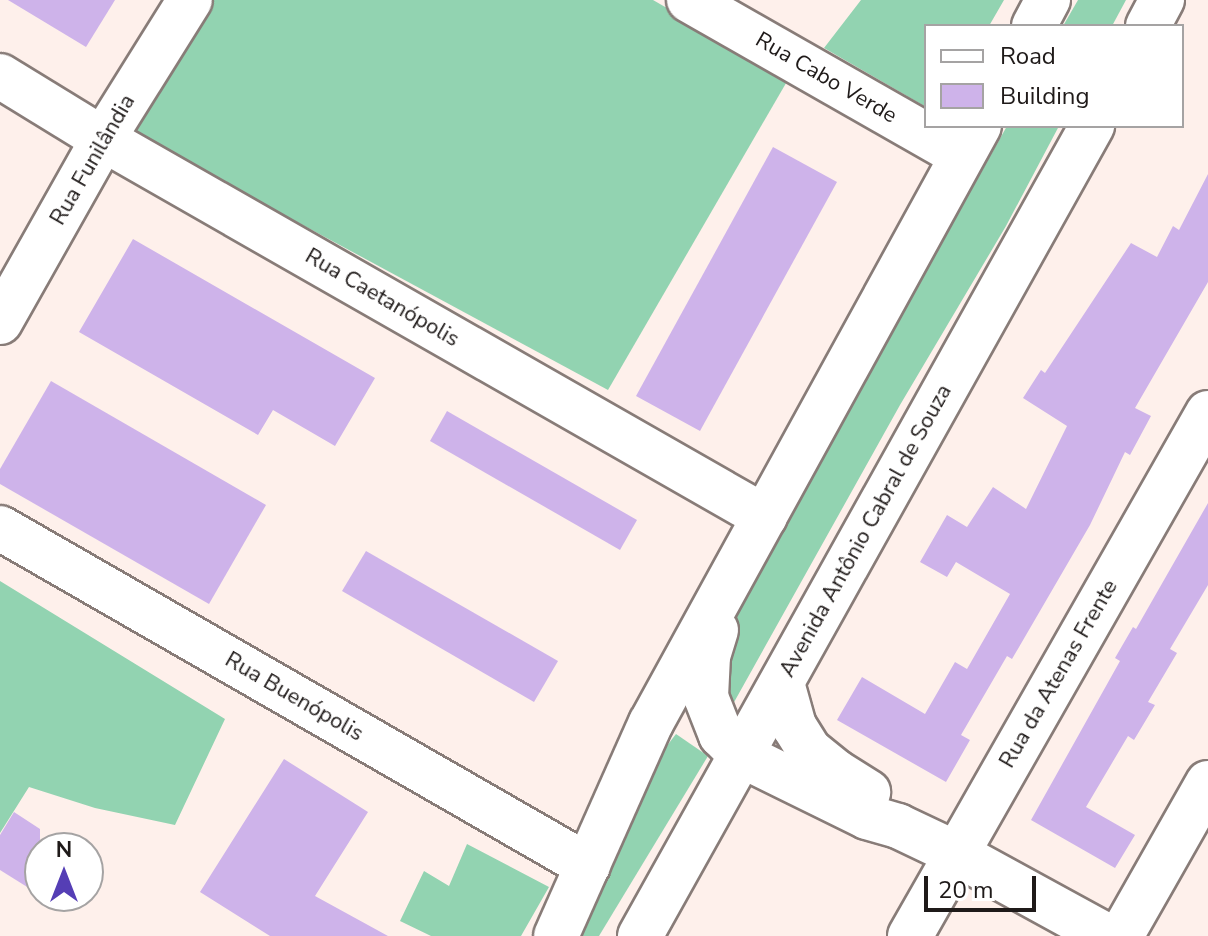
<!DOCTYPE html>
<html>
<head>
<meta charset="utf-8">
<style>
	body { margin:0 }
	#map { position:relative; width:1208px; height:936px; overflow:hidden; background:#fef0eb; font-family:"Nunito Sans",sans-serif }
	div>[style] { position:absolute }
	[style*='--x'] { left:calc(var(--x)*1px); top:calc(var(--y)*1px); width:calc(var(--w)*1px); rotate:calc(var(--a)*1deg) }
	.forest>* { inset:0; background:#92d3b1 }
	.building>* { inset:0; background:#ceb3ea }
	.roads { filter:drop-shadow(2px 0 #887c78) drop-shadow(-2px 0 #887c78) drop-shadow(0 2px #887c78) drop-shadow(0 -2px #887c78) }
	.minor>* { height:44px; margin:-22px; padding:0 22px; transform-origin:22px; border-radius:22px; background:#fff }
	.major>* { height:44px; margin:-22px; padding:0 22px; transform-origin:22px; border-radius:22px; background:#fff }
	span { translate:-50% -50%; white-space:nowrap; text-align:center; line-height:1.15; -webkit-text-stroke:6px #fff; paint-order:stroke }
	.street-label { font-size:22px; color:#1f1a19 }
	.legend { position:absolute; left:924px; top:24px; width:260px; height:104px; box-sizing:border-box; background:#fff; border:2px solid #a5a3a3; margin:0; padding:10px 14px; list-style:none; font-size:24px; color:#1f1a19 }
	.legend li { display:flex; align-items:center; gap:16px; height:40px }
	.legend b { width:40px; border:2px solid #a5a3a3 }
	.north { position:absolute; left:24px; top:832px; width:80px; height:80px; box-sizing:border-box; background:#fff; border:2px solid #a5a3a3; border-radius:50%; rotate:0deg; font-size:22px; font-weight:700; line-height:32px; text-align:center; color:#1f1a19 }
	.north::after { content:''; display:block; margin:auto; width:28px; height:36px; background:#553eb5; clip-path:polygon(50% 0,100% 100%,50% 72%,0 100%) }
	.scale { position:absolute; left:924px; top:876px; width:112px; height:36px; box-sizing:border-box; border:4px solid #1f1a19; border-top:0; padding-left:10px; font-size:24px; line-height:28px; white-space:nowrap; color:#1f1a19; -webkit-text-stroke:6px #fff; paint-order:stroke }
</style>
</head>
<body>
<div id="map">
	<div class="forest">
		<i style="clip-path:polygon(209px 0,653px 0,789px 78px,608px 390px,125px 129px)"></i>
		<i style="clip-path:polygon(861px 0,1004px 0,989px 26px,926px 26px,926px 107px,824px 48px)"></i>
		<i style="clip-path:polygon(1078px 0,1126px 0,1112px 26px,1063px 26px)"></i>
		<i style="clip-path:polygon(1007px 126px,1059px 126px,1006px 226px,900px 405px,728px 713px,720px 664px,745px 594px)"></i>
		<i style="clip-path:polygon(0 581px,225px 719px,175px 825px,95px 808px,29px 787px,0 833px)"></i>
		<i style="clip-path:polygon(676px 734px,708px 756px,599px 936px,575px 936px,656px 760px)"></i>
		<i style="clip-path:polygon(467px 844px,549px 887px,521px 936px,431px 936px,400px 921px,424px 871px,449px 886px)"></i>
	</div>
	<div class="building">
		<i style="clip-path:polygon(8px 0,115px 0,86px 47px)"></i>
		<i style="clip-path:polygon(773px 147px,837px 182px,700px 431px,636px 396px)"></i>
		<i style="clip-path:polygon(1208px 174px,1208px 282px,1135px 408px,1151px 416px,1130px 455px,1125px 452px,1090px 525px,1012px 659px,1007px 656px,961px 735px,970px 740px,946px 782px,837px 720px,862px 677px,925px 714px,955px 662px,967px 669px,1010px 594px,956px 562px,947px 577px,920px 562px,947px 515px,967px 527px,993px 487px,1026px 509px,1067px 426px,1023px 398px,1041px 370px,1045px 373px,1131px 243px,1157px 257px,1173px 226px,1179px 230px)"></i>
		<i style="clip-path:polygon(133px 239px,375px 378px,335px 446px,273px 410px,258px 435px,79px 332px)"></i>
		<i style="clip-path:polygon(51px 381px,266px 505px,209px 604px,0 484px,0 469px)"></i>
		<i style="clip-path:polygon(447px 411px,637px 520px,620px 550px,430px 441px)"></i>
		<i style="clip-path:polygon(1208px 503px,1208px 585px,1170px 649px,1177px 653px,1148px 702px,1155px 705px,1134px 740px,1128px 736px,1086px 807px,1135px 835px,1115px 868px,1031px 820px,1120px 661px,1115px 658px,1133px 627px,1136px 629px)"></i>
		<i style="clip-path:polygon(366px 551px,558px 661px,534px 702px,342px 591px)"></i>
		<i style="clip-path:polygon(284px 759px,368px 812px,315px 896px,388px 936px,270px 936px,200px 892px)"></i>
		<i style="clip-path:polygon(14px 812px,40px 829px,40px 895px,0 870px,0 835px)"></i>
	</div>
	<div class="roads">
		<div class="minor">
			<i style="--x:689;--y:0;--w:314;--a:29.7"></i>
			<i style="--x:0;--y:76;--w:121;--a:31.5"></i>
			<i style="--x:103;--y:139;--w:762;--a:29.73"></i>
			<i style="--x:0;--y:322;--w:210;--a:-60.6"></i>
			<i style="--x:103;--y:139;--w:164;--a:-58"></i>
			<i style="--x:0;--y:528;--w:678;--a:29.89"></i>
			<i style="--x:782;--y:683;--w:45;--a:74.4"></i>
			<i style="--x:794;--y:726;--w:28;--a:58"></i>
			<i style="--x:809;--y:750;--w:35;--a:39"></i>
			<i style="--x:836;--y:772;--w:38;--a:32"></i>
			<i style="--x:741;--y:755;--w:140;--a:26.2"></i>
			<i style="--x:867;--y:817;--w:32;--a:16"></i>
			<i style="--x:898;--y:826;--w:65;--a:25.4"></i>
			<i style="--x:957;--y:854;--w:171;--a:28.7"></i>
			<i style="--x:910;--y:936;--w:602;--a:-60.33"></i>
			<i style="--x:1121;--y:936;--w:176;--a:-60.4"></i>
		</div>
		<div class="major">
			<i style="--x:1034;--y:26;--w:30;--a:-62"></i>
			<i style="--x:1148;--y:26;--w:30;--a:-62"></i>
			<i style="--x:716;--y:630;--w:27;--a:107"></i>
			<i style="--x:708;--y:656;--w:41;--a:92.8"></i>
			<i style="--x:706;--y:697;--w:41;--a:68.5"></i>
			<i style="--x:721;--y:735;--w:28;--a:45"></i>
			<i style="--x:556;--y:936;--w:233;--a:-66"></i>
			<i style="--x:651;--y:723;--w:681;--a:-61.22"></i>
			<i style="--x:640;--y:936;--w:928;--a:-60.84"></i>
		</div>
	</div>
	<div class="street-label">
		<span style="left:826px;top:78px;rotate:30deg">Rua Cabo Verde</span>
		<span style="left:93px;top:160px;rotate:-60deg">Rua Funilândia</span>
		<span style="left:382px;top:298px;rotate:30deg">Rua Caetanópolis</span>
		<span style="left:866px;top:531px;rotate:-61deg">Avenida Antônio Cabral de Souza</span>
		<span style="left:1059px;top:674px;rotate:-60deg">Rua da Atenas Frente</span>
		<span style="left:294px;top:697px;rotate:30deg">Rua Buenópolis</span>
	</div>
	<ul class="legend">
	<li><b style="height:10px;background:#fff"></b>Road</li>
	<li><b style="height:22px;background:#ceb3ea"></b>Building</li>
	</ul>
	<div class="north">N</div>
	<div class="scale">20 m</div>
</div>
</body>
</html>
